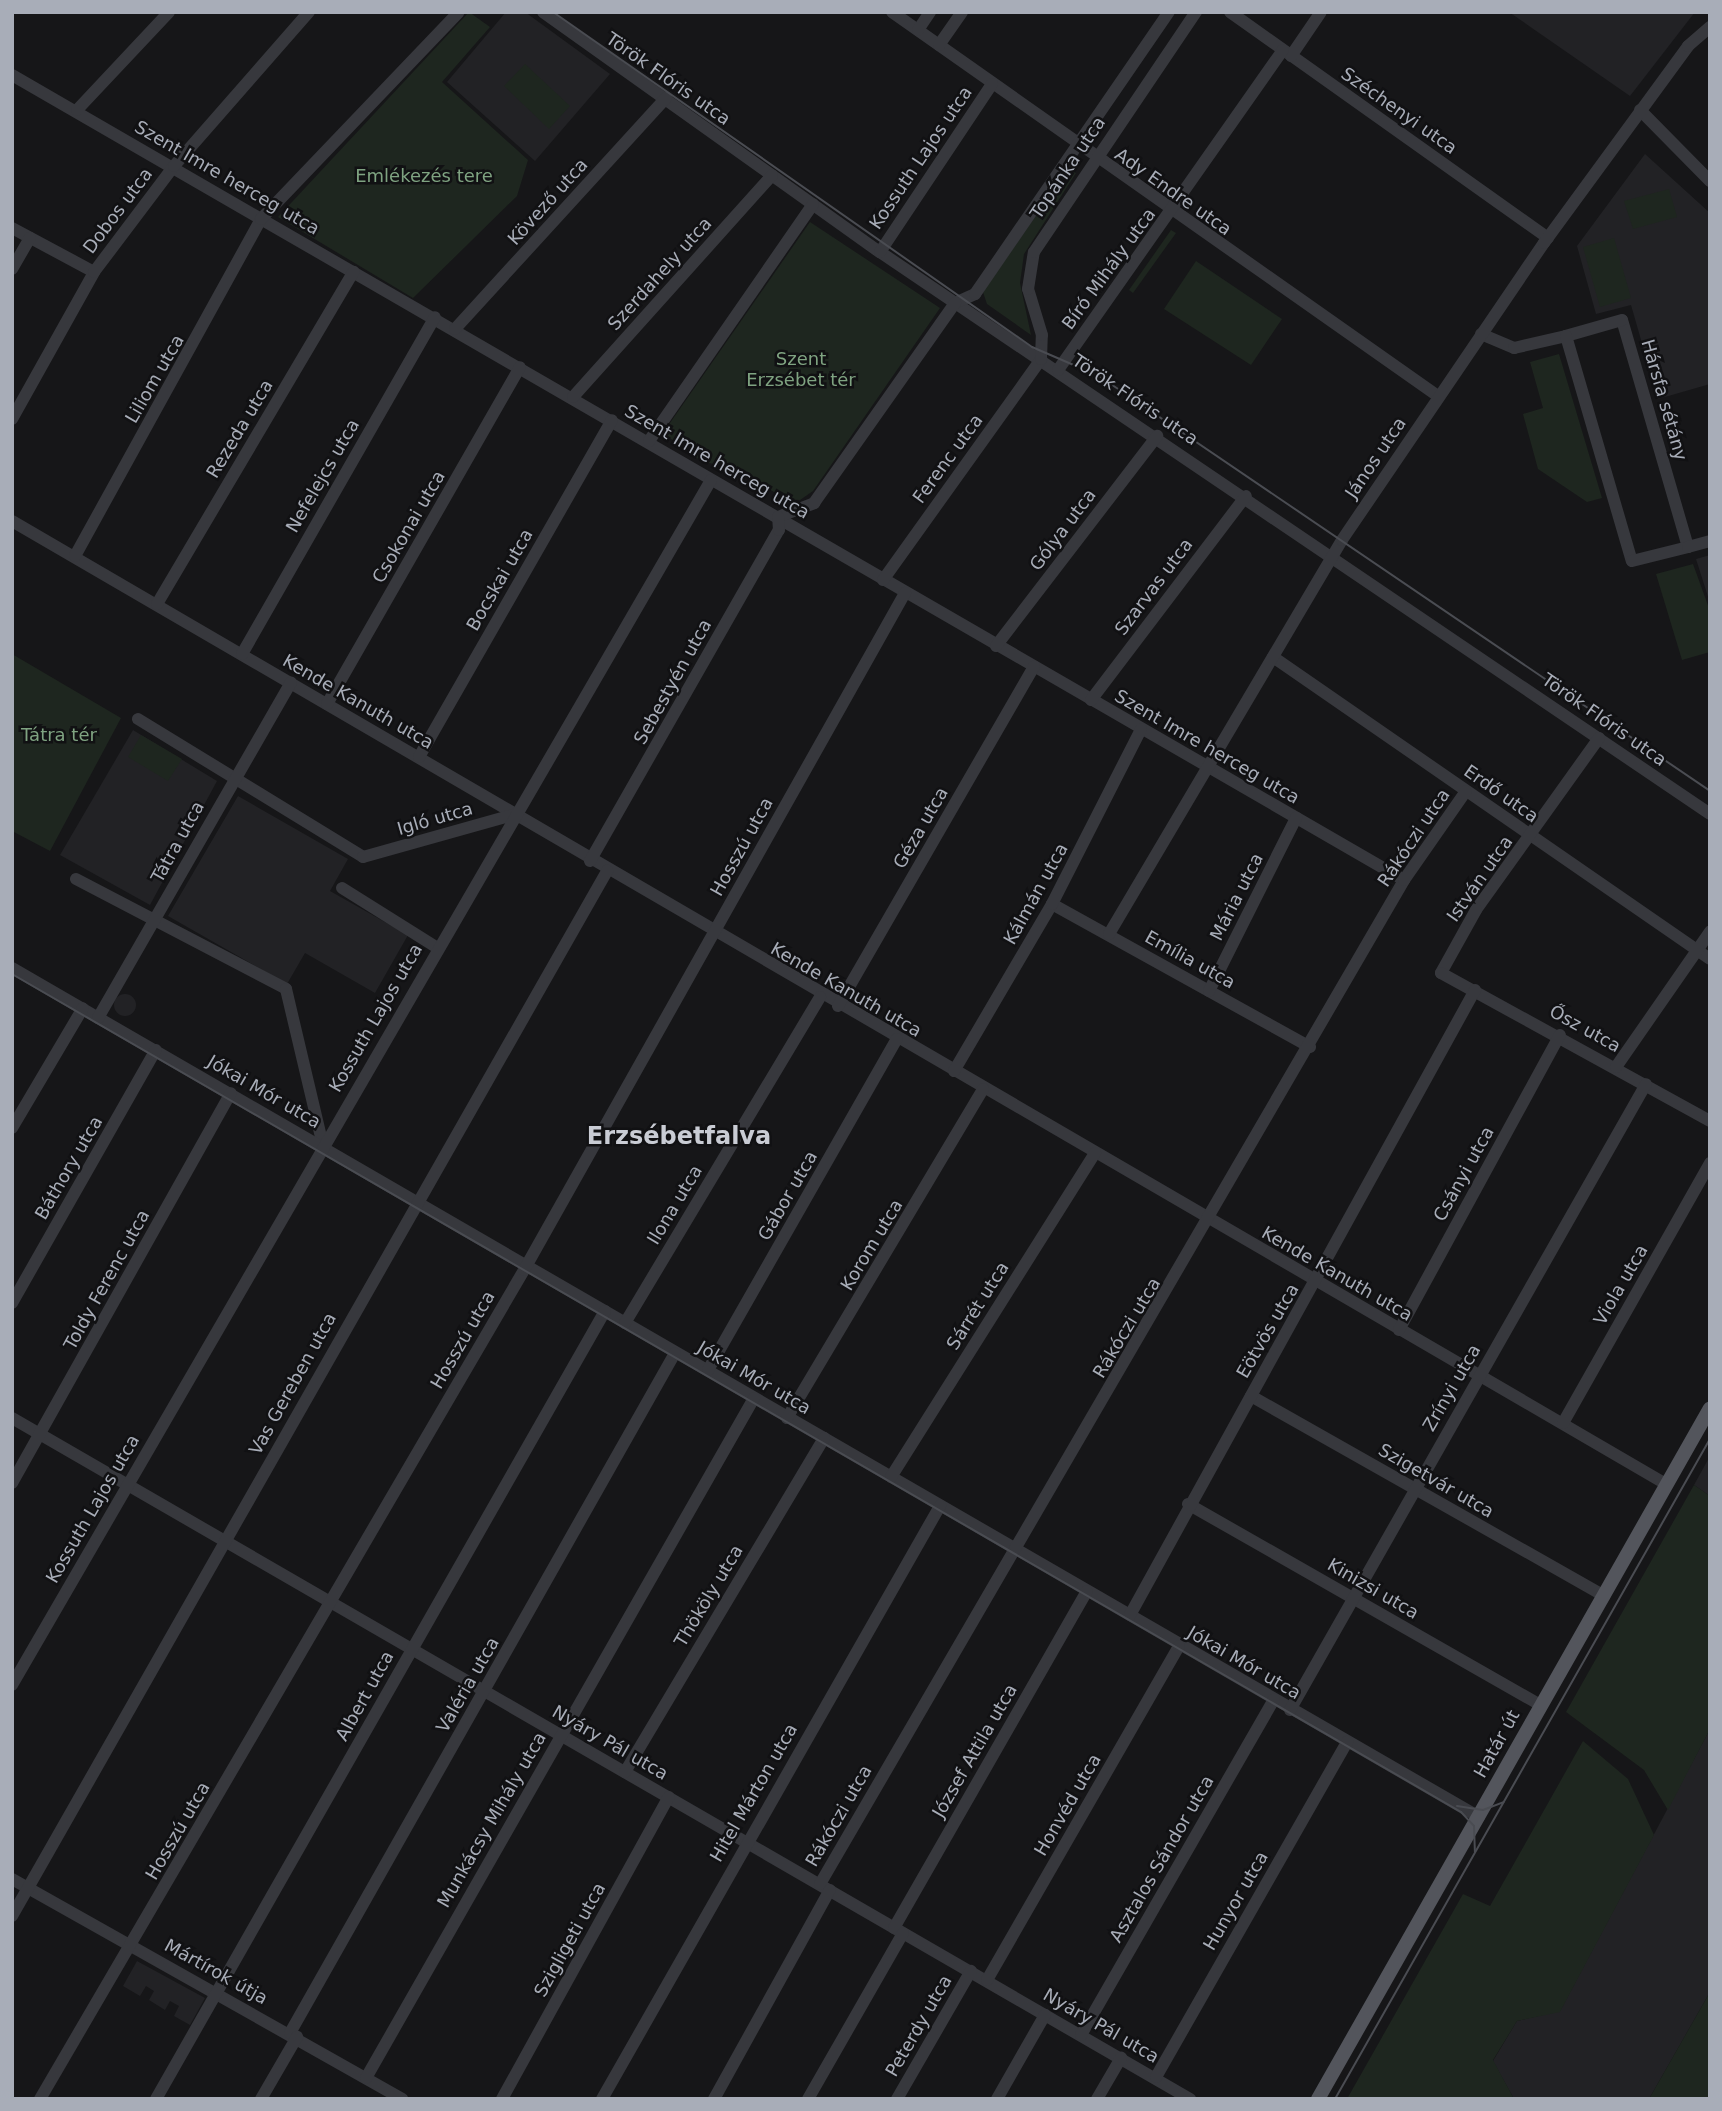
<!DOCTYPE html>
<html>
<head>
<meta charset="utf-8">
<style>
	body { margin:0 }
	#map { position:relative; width:1722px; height:2111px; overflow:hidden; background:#161618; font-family:"DejaVu Sans",sans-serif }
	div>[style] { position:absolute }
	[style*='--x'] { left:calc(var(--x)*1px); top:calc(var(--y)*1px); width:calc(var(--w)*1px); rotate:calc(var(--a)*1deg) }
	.built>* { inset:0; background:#222225 }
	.round { border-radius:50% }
	.green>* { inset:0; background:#1e261f }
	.minor>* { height:12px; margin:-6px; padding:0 6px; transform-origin:6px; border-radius:6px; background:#37383d }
	.major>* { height:14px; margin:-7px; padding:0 7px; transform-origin:7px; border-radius:7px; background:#53555c }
	.tram>* { height:2px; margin:-1px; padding:0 1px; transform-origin:1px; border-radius:1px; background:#4a4c52 }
	span { translate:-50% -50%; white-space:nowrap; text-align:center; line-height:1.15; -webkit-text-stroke:5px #111113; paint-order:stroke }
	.street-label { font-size:18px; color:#a8adb8 }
	.park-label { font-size:18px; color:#7fa381 }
	.district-label { font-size:24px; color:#c9ccd4; font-weight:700 }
	.frame { position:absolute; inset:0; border:14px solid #a8adb8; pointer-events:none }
</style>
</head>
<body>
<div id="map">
	<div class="built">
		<i style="clip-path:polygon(506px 12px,525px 12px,610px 74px,535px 161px,447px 82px)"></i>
		<i style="clip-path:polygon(1509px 12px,1695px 12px,1630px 96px)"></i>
		<i style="clip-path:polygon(1645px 154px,1710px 213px,1710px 384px,1658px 399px,1631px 305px,1596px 314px,1577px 246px)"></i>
		<i style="clip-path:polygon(1710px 555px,1710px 603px,1696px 559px)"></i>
		<i style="clip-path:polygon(133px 730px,217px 781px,150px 905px,60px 855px)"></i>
		<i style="clip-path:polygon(238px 796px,348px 859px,330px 891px,408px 935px,375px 993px,305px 953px,287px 984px,168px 916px)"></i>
		<i class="round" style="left:114px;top:994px;width:22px;height:22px"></i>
		<i style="clip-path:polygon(1710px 1456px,1710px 1496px,1694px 1485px)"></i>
		<i style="clip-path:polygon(1710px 1729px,1710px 1992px,1649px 2099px,1514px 2099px,1493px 2061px,1517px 2021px,1560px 2011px)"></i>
		<i style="clip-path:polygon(137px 1961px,205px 1998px,190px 2025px,174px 2016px,179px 2006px,170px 2001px,165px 2010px,149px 2000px,154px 1991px,146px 1986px,140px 1996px,123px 1986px)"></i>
	</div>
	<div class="green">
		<i style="clip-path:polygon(469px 12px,490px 27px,442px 82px,528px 160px,517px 196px,413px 298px,278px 217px)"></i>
		<i style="clip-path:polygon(525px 64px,570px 106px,549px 129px,504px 86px)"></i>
		<i style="clip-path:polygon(1069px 168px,1076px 173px,1024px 254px,1020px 283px,1031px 335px,987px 304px,983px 292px)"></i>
		<i style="clip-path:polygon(1669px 189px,1677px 217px,1633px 229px,1624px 201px)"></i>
		<i style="clip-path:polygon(810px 222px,940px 308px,813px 491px,800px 500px,785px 499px,739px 470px,701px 461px,663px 433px)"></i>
		<i style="clip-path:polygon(1171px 230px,1176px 233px,1133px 293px,1129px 290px)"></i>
		<i style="clip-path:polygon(1614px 238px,1631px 298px,1600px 307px,1583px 247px)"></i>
		<i style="clip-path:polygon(1196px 261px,1282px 319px,1251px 365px,1164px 309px)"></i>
		<i style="clip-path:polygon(1559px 354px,1602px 498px,1587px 502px,1538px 469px,1523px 414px,1543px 408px,1530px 362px)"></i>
		<i style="clip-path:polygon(1693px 564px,1710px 611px,1710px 652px,1682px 660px,1656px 574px)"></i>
		<i style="clip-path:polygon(12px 654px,121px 718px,50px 851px,12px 831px)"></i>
		<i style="clip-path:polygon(141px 735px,182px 759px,168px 781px,128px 757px)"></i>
		<i style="clip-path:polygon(1694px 1485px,1710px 1496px,1710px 1729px,1668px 1810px,1644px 1770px,1566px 1712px)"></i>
		<i style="clip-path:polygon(1583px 1741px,1628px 1779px,1654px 1835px,1560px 2012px,1517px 2021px,1493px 2060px,1514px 2099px,1347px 2099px,1463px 1894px,1490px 1906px)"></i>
		<i style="clip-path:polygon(1710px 1992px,1710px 2099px,1649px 2099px)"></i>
	</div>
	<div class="minor">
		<i style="--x:543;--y:12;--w:414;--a:35.5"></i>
		<i style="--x:880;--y:252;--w:1002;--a:34.1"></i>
		<i style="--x:892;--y:12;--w:668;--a:35.12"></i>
		<i style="--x:1230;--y:12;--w:390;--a:35.4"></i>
		<i style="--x:918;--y:30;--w:22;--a:-56"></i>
		<i style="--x:939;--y:45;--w:40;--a:-55.1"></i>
		<i style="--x:1291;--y:56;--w:53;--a:-55.7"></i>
		<i style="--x:12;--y:75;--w:1608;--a:30.04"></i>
		<i style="--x:77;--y:110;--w:134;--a:-46.8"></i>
		<i style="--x:1640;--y:110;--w:100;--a:45.4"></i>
		<i style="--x:12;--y:228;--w:93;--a:28.2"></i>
		<i style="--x:880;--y:252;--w:202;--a:-56.3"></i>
		<i style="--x:12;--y:269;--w:36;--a:-60"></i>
		<i style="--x:955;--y:303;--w:22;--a:-24"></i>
		<i style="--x:975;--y:294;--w:342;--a:-55.5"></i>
		<i style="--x:455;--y:329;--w:313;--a:-47.6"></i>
		<i style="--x:1481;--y:334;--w:36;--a:23"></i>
		<i style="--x:1514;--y:348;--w:53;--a:-13"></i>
		<i style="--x:1058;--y:370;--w:391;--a:-54.9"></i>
		<i style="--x:573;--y:397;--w:298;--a:-48.1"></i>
		<i style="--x:12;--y:419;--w:168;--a:-60.8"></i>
		<i style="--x:94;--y:272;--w:133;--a:-53"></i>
		<i style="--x:174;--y:166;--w:205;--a:-48.8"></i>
		<i style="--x:649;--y:441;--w:288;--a:-55.3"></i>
		<i style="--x:778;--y:517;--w:39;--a:-21"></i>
		<i style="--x:814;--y:503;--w:245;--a:-54.8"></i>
		<i style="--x:12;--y:521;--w:1914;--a:30.21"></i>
		<i style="--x:1688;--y:547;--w:236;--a:-106.2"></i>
		<i style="--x:1622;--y:320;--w:58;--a:164.1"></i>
		<i style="--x:1566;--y:336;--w:234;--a:73.7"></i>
		<i style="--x:1632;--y:561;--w:58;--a:-14"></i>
		<i style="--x:1688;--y:547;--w:23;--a:-15"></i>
		<i style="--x:75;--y:556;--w:385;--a:-61.1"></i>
		<i style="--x:261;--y:219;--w:286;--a:-46.3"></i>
		<i style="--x:883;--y:580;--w:272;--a:-54.4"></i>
		<i style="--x:1041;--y:359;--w:24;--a:-88"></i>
		<i style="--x:1042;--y:335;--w:48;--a:-106.9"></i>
		<i style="--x:1028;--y:289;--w:37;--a:-81"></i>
		<i style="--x:1034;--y:252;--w:290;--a:-56"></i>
		<i style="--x:157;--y:604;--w:386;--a:-59.4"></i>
		<i style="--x:996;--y:646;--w:265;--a:-52.5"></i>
		<i style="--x:242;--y:654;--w:388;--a:-60.2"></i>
		<i style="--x:1273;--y:657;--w:531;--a:34.65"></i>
		<i style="--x:1091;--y:700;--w:256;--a:-52.8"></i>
		<i style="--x:327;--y:704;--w:388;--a:-60.2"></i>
		<i style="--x:138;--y:719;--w:264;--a:31.5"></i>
		<i style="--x:363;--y:857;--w:159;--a:-15.7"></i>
		<i style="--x:1599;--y:738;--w:211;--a:125.6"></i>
		<i style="--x:1476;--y:910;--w:72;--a:119.1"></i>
		<i style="--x:1441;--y:973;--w:307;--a:28.8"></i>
		<i style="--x:419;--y:757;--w:388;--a:-60.2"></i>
		<i style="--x:590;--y:861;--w:381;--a:-60.3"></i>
		<i style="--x:779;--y:530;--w:13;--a:-94"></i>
		<i style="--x:76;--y:879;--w:237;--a:27.6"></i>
		<i style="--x:286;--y:989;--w:161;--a:76.7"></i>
		<i style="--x:342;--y:888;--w:111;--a:32.1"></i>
		<i style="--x:1052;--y:904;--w:295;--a:29"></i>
		<i style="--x:1109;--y:934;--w:458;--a:-59.4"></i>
		<i style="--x:1342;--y:540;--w:359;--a:-55.8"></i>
		<i style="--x:1544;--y:243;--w:244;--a:-53.8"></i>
		<i style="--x:1688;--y:46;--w:29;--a:-41"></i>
		<i style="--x:12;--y:968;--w:1695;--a:30.06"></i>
		<i style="--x:1209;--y:991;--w:194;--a:-63.3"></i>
		<i style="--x:838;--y:1006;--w:392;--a:-60"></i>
		<i style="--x:98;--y:1018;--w:387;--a:-60.1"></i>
		<i style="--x:1616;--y:1067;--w:165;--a:-55.2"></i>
		<i style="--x:954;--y:1071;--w:194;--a:-59.6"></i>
		<i style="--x:1052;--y:904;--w:196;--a:-63"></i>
		<i style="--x:12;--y:1128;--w:139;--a:-59.4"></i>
		<i style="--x:12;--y:1303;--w:291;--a:-60.4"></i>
		<i style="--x:625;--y:1323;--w:380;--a:-59.1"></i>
		<i style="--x:1399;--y:1330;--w:336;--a:-61.4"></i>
		<i style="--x:708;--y:1370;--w:381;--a:-60.3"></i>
		<i style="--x:1251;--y:1396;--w:406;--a:29.5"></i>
		<i style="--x:12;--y:1418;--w:1361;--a:30.03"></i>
		<i style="--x:787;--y:1418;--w:383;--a:-59.2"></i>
		<i style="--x:1563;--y:1423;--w:299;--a:-60.5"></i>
		<i style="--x:891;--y:1477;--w:383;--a:-57.8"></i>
		<i style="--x:12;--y:1483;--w:447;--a:-60.7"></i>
		<i style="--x:1188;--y:1504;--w:406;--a:29.7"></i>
		<i style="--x:1130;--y:1615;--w:714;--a:-61.1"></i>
		<i style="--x:12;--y:1685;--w:1393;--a:-59.88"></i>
		<i style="--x:1290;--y:1710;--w:720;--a:-60.37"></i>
		<i style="--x:625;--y:1772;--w:389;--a:-59.2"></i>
		<i style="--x:12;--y:1879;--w:448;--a:29.4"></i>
		<i style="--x:820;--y:1884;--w:1161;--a:-59.81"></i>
		<i style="--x:1404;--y:880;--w:108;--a:-55.1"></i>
		<i style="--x:12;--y:1916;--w:1203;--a:-60.34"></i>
		<i style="--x:894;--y:1928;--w:388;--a:-60.2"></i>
		<i style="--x:987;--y:1980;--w:385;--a:-60.1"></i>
		<i style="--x:290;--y:2033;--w:781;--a:-60.48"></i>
		<i style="--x:1081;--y:2035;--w:387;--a:-60.1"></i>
		<i style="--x:1156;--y:2077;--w:386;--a:-60.3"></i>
		<i style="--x:366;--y:2078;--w:783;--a:-60.29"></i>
		<i style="--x:40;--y:2099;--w:960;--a:-59.72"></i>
		<i style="--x:524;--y:1270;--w:777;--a:-60.63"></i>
		<i style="--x:156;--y:2099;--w:907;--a:-60.33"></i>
		<i style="--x:261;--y:2099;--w:72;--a:-59.9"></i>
		<i style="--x:502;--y:2099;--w:345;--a:-61.1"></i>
		<i style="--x:602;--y:2099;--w:683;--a:-60.32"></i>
		<i style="--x:714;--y:2099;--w:239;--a:-61"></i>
		<i style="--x:808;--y:2099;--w:191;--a:-60.2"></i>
		<i style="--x:897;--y:2099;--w:148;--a:-60"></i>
		<i style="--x:997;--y:2099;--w:97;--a:-60.3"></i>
		<i style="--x:1097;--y:2099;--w:48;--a:-59.7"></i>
	</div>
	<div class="major">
		<i style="--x:1318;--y:2099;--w:794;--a:-60.43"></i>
	</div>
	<div class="tram">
		<i style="--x:553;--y:12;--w:585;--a:34.97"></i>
		<i style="--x:1032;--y:347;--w:73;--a:23.4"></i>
		<i style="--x:1099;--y:376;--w:739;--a:34.18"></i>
		<i style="--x:12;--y:974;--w:1674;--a:30.04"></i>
		<i style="--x:1461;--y:1812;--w:19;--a:47"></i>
		<i style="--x:1474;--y:1826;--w:26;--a:88"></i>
		<i style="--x:1457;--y:1806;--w:26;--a:9"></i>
		<i style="--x:1483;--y:1810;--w:22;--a:-21"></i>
		<i style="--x:1335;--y:2099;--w:759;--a:-60.4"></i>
	</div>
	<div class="street-label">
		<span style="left:668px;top:79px;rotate:35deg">Török Flóris utca</span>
		<span style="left:1399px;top:111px;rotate:35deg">Széchenyi utca</span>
		<span style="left:921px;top:158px;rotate:-56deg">Kossuth Lajos utca</span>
		<span style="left:1068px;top:168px;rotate:-56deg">Topánka utca</span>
		<span style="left:227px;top:178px;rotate:30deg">Szent Imre herceg utca</span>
		<span style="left:1173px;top:192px;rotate:35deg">Ady Endre utca</span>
		<span style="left:548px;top:202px;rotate:-48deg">Kövező utca</span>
		<span style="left:118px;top:211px;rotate:-53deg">Dobos utca</span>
		<span style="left:1109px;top:269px;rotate:-54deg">Bíró Mihály utca</span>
		<span style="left:660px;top:274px;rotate:-48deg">Szerdahely utca</span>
		<span style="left:155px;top:379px;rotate:-60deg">Liliom utca</span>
		<span style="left:1135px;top:400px;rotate:34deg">Török Flóris utca</span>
		<span style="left:1664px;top:400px;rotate:74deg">Hársfa sétány</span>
		<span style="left:240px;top:429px;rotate:-59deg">Rezeda utca</span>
		<span style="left:1376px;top:458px;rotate:-56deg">János utca</span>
		<span style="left:948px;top:459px;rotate:-54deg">Ferenc utca</span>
		<span style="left:717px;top:462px;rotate:30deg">Szent Imre herceg utca</span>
		<span style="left:323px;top:476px;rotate:-60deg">Nefelejcs utca</span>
		<span style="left:409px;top:527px;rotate:-60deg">Csokonai utca</span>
		<span style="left:1063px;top:530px;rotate:-53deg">Gólya utca</span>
		<span style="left:500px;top:580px;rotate:-60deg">Bocskai utca</span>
		<span style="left:1154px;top:587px;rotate:-53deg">Szarvas utca</span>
		<span style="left:673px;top:682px;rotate:-61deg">Sebestyén utca</span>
		<span style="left:358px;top:702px;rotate:30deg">Kende Kanuth utca</span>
		<span style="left:1604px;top:720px;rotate:35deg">Török Flóris utca</span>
		<span style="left:1207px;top:747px;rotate:30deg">Szent Imre herceg utca</span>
		<span style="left:1501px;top:794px;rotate:35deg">Erdő utca</span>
		<span style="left:435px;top:819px;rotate:-16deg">Igló utca</span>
		<span style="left:921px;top:828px;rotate:-60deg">Géza utca</span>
		<span style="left:1414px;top:838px;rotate:-56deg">Rákóczi utca</span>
		<span style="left:178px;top:842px;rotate:-61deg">Tátra utca</span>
		<span style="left:742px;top:847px;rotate:-61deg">Hosszú utca</span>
		<span style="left:1480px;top:879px;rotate:-55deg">István utca</span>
		<span style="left:1036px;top:894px;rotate:-61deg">Kálmán utca</span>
		<span style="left:1237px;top:897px;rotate:-63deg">Mária utca</span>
		<span style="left:1190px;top:960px;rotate:29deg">Emília utca</span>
		<span style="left:846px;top:990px;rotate:30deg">Kende Kanuth utca</span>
		<span style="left:376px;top:1018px;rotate:-60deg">Kossuth Lajos utca</span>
		<span style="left:1585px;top:1029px;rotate:29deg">Ősz utca</span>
		<span style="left:264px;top:1092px;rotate:30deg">Jókai Mór utca</span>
		<span style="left:69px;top:1168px;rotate:-60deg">Báthory utca</span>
		<span style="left:1464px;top:1174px;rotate:-61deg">Csányi utca</span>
		<span style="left:788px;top:1196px;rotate:-60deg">Gábor utca</span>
		<span style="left:675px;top:1205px;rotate:-59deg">Ilona utca</span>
		<span style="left:872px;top:1245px;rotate:-59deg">Korom utca</span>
		<span style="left:1337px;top:1274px;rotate:30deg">Kende Kanuth utca</span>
		<span style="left:107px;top:1280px;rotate:-61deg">Toldy Ferenc utca</span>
		<span style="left:1621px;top:1285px;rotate:-60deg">Viola utca</span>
		<span style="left:978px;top:1306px;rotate:-58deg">Sárrét utca</span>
		<span style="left:1127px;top:1328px;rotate:-59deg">Rákóczi utca</span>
		<span style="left:1268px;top:1331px;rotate:-60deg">Eötvös utca</span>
		<span style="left:463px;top:1340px;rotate:-60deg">Hosszú utca</span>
		<span style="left:754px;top:1378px;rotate:30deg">Jókai Mór utca</span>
		<span style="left:293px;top:1384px;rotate:-61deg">Vas Gereben utca</span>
		<span style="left:1452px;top:1388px;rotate:-60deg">Zrínyi utca</span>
		<span style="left:1436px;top:1481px;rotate:30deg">Szigetvár utca</span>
		<span style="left:93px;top:1509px;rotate:-60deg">Kossuth Lajos utca</span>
		<span style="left:1373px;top:1589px;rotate:30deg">Kinizsi utca</span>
		<span style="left:709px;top:1596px;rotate:-59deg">Thököly utca</span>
		<span style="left:1244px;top:1663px;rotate:30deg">Jókai Mór utca</span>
		<span style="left:468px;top:1685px;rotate:-60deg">Valéria utca</span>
		<span style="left:365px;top:1696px;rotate:-61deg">Albert utca</span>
		<span style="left:610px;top:1743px;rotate:30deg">Nyáry Pál utca</span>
		<span style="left:1497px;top:1744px;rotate:-61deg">Határ út</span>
		<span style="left:975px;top:1751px;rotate:-60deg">József Attila utca</span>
		<span style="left:754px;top:1793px;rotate:-60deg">Hitel Márton utca</span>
		<span style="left:1068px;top:1805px;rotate:-60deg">Honvéd utca</span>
		<span style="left:839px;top:1816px;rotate:-60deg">Rákóczi utca</span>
		<span style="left:492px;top:1820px;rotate:-60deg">Munkácsy Mihály utca</span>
		<span style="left:178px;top:1831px;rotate:-60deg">Hosszú utca</span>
		<span style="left:1162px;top:1859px;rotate:-60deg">Asztalos Sándor utca</span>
		<span style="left:1236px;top:1901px;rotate:-60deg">Hunyor utca</span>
		<span style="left:570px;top:1940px;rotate:-61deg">Szigligeti utca</span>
		<span style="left:216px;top:1972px;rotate:29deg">Mártírok útja</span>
		<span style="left:919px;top:2026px;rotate:-60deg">Peterdy utca</span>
		<span style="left:1101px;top:2026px;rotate:30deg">Nyáry Pál utca</span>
	</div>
	<div class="park-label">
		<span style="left:424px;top:176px">Emlékezés tere</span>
		<span style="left:801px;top:370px">Szent<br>Erzsébet tér</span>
		<span style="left:59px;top:735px">Tátra tér</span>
	</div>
	<div class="district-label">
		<span style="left:679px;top:1137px">Erzsébetfalva</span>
	</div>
	<div class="frame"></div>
</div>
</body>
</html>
